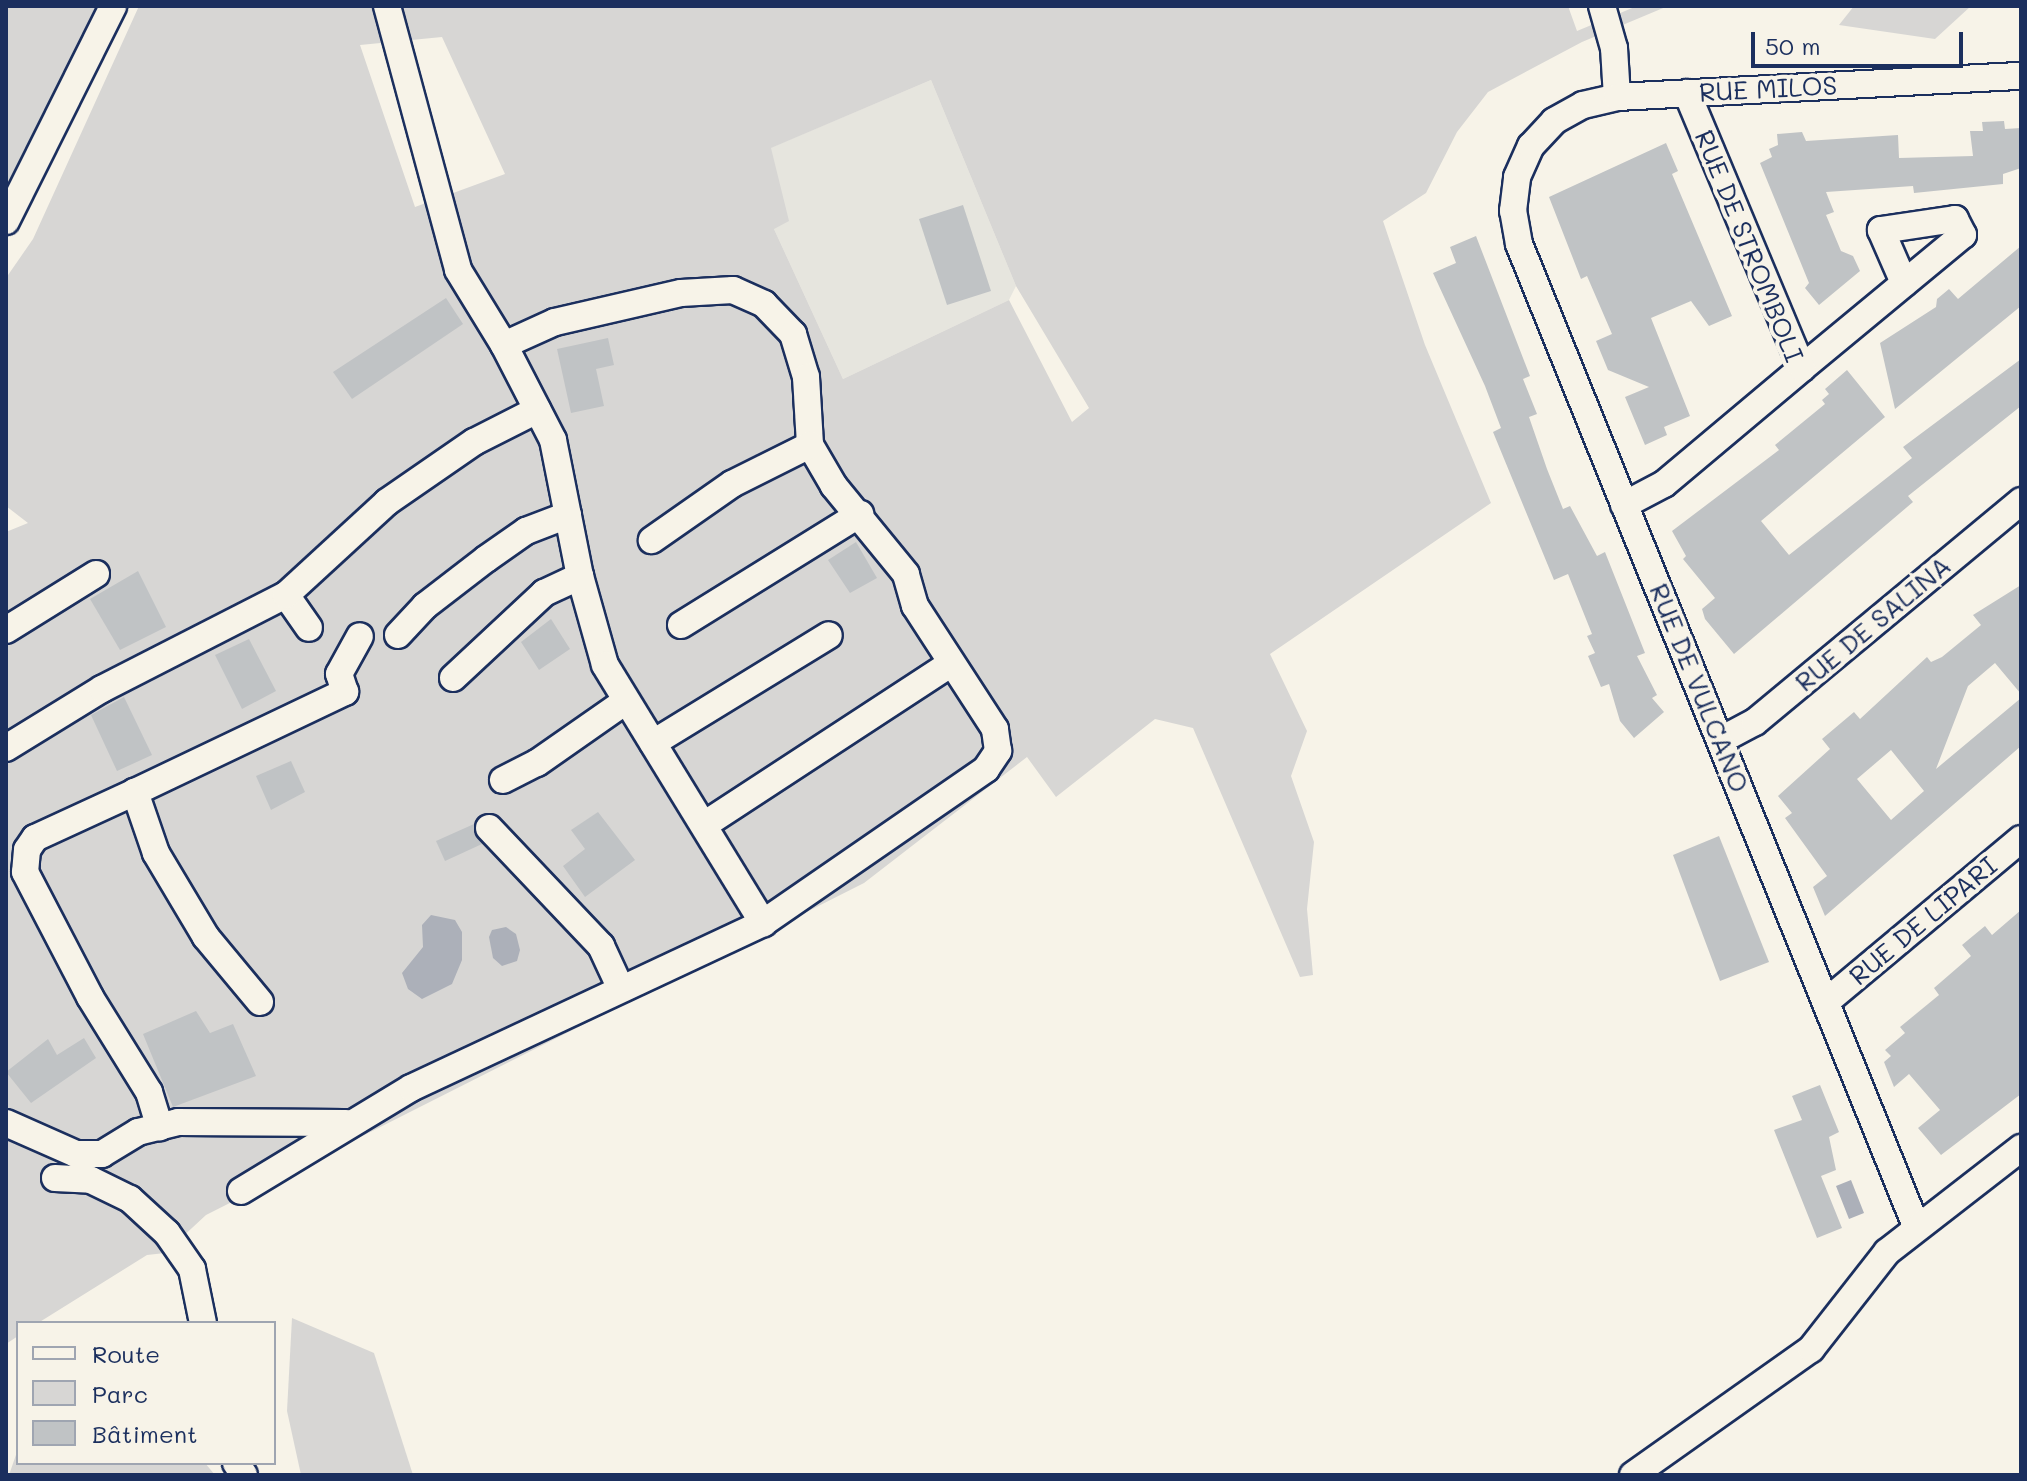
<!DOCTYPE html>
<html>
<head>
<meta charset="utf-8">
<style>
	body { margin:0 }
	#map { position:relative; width:2027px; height:1481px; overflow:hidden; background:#f7f3e8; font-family:Mali,sans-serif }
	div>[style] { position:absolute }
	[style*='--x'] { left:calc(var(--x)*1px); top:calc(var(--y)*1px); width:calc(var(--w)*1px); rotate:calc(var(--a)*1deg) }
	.built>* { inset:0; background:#e6e5de }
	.green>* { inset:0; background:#d7d6d4 }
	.water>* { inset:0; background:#acb0b9 }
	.building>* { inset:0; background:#c0c3c5 }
	.roads { filter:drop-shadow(2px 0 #1b2f5e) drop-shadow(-2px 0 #1b2f5e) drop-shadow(0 2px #1b2f5e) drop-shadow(0 -2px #1b2f5e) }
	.minor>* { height:26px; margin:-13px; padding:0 13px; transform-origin:13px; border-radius:13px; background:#f7f3e8 }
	span { translate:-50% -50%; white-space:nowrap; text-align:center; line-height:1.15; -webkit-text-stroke:8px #f7f3e8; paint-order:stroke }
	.street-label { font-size:26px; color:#1b2f5e }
	.frame { position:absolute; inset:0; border:8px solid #1b2f5e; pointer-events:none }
	.legend { position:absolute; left:16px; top:1321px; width:260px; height:144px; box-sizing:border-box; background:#f7f3e8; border:2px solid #9fa5b1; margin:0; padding:10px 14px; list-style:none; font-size:24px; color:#1b2f5e }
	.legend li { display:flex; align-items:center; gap:16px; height:40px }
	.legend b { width:40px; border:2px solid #9fa5b1 }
	.scale { position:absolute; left:1751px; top:32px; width:212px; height:36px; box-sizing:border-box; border:4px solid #1b2f5e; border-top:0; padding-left:10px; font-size:24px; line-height:28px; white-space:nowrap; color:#1b2f5e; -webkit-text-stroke:6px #f7f3e8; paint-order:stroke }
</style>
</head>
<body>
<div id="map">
	<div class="built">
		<i style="clip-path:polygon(931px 80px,1016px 286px,1009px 300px,843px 379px,774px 229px,770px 148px)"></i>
	</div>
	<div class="green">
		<i style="clip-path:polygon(6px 6px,99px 6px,6px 200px)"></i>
		<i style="clip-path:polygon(evenodd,139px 6px,1568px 6px,1577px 31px,1637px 6px,1668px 6px,1582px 42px,1488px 92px,1457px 132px,1426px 193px,1383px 221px,1425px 345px,1491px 503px,1270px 654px,1307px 731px,1291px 776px,1314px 842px,1307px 909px,1313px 975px,1300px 977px,1193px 728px,1155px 719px,1056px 797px,1027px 757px,864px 883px,206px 1215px,165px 1253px,147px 1255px,38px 1323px,18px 1323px,18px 1336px,6px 1344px,6px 532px,28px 523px,6px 506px,6px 278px,33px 239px,139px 6px,442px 37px,505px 174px,415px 207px,360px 45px,442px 37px,139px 6px,931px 80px,1016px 286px,1089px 408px,1072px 422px,1009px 300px,843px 379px,774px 229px,789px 221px,771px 148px,931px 80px)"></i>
		<i style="clip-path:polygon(1854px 6px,1971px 6px,1935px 39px,1839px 25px)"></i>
		<i style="clip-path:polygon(292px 1318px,374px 1353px,413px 1475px,301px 1475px,287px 1411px)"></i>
		<i style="clip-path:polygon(18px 1449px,18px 1463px,205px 1463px,215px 1475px,9px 1475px)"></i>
	</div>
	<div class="water">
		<i style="clip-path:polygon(431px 915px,455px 920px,462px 932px,462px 960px,452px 984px,422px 999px,408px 989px,402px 973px,423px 947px,422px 925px)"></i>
		<i style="clip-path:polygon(506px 927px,516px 934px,520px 950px,517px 961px,502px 966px,493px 958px,489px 937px,492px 930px)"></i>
		<i style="clip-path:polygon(1851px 1180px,1864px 1213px,1849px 1219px,1836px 1186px)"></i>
	</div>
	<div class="building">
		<i style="clip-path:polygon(2004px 121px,2005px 129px,2021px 128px,2021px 168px,2003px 174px,2003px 184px,1914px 193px,1913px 186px,1826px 192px,1834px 212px,1826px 215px,1841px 251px,1853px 256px,1860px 271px,1819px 305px,1805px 288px,1809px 283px,1760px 163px,1772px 157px,1769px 149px,1778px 145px,1777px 134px,1802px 132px,1806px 141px,1898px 135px,1899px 158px,1973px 156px,1970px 131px,1983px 131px,1982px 122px)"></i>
		<i style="clip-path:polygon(1666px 143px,1678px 171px,1672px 174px,1732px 316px,1709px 326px,1691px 301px,1651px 318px,1690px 416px,1664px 427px,1667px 435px,1645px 445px,1625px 397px,1649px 387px,1608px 370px,1596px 341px,1612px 334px,1587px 276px,1581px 279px,1549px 197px)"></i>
		<i style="clip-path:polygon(963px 205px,991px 291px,947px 305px,919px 219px)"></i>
		<i style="clip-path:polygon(1476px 236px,1530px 376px,1523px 379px,1537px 414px,1529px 417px,1547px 469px,1563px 509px,1570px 506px,1597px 556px,1605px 552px,1645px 653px,1637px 656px,1657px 695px,1652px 698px,1664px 712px,1634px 738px,1620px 721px,1609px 684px,1601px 687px,1588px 656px,1595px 653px,1587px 636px,1592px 634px,1568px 574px,1554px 580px,1493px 432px,1501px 428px,1485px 386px,1433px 273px,1456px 263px,1450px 247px)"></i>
		<i style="clip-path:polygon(2021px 246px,2021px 306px,1895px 409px,1880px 343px,1936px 307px,1937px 299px,1949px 289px,1958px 299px)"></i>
		<i style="clip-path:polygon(446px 298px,463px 324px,352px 399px,333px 372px)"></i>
		<i style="clip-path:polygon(608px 338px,614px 365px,596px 369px,604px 406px,571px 413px,557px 349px)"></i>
		<i style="clip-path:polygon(2021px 359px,2021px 406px,1908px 496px,1913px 502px,1734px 654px,1705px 619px,1702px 609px,1715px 598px,1683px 559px,1686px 556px,1672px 531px,1779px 450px,1775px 445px,1825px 404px,1822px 400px,1829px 394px,1825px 389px,1847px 370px,1885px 417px,1761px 521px,1789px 555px,1912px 458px,1903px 447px)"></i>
		<i style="clip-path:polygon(856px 542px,877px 578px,850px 593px,828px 560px)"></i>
		<i style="clip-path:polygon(138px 571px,166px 627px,120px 650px,90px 599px)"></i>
		<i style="clip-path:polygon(evenodd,2021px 585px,2021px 694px,1995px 663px,1968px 686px,1936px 769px,2021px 698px,2021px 746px,1825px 916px,1813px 887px,1827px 876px,1785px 818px,1792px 813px,1778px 796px,1830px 749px,1822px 739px,1854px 712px,1860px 719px,1927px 657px,1931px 662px,1942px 657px,1981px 625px,1973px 615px,2021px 585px,1891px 750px,1924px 791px,1891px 820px,1857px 779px,1891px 750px)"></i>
		<i style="clip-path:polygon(551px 619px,570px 649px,539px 670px,521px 642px)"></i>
		<i style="clip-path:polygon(249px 639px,276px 691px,242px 709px,215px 655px)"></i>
		<i style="clip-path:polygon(124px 697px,152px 755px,117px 771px,91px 715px)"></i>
		<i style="clip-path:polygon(291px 761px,305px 792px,271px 810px,256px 776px)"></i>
		<i style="clip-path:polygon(598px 812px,635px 860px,585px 897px,563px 866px,585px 849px,571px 830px)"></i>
		<i style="clip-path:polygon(474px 824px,482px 844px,445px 861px,436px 841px)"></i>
		<i style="clip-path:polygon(1719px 836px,1769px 962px,1720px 981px,1673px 855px)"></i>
		<i style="clip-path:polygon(2021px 910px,2021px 1094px,1941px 1155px,1918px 1128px,1940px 1110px,1909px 1074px,1894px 1087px,1884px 1062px,1891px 1056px,1885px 1050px,1905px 1033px,1900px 1027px,1939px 995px,1934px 988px,1971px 956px,1962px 945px,1985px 926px,1992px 935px)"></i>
		<i style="clip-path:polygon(196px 1011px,210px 1033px,233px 1024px,256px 1076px,173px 1107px,143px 1034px)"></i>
		<i style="clip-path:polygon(84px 1038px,96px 1058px,31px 1103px,6px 1072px,48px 1039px,57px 1055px)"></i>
		<i style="clip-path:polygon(1820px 1085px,1839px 1132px,1829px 1137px,1836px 1170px,1821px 1176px,1842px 1228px,1817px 1238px,1774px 1130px,1802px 1120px,1792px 1096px)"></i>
	</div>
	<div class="roads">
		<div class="minor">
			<i style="--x:387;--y:6;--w:273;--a:74.9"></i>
			<i style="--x:458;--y:270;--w:88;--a:58.5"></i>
			<i style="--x:504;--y:345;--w:107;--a:62.7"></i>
			<i style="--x:553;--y:440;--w:139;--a:78.8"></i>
			<i style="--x:580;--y:576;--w:92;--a:74.3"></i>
			<i style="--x:605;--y:665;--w:303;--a:58.5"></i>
			<i style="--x:1602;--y:6;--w:44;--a:74.1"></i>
			<i style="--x:1614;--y:48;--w:49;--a:86.5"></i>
			<i style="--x:6;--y:221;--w:240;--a:-63.5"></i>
			<i style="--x:504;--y:345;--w:56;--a:-24.3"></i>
			<i style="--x:555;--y:322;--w:129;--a:-13"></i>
			<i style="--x:681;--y:293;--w:52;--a:-3.3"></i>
			<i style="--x:733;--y:290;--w:34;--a:24"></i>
			<i style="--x:764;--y:304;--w:42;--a:46"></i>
			<i style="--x:793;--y:334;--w:45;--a:73.2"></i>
			<i style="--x:806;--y:377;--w:68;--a:86.6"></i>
			<i style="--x:1802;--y:368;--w:209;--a:-39.6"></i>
			<i style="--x:1963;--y:235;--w:18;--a:-117"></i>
			<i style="--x:1955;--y:219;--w:75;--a:171.5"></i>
			<i style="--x:1881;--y:230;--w:58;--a:66.5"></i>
			<i style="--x:1624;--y:505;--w:45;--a:-27.7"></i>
			<i style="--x:1664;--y:484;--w:180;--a:-40"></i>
			<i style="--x:1802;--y:368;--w:298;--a:-112.7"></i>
			<i style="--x:286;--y:595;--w:40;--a:55.1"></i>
			<i style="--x:681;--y:625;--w:211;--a:-31.8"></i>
			<i style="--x:6;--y:630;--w:106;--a:-31.9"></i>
			<i style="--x:398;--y:635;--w:40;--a:-47"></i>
			<i style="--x:425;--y:606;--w:77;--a:-37.6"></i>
			<i style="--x:486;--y:559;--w:49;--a:-35"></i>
			<i style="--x:526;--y:531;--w:45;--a:-20.9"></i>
			<i style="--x:453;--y:678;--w:125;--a:-43"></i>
			<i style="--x:544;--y:593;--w:40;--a:-25"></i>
			<i style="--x:1721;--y:740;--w:38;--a:-28"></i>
			<i style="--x:1755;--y:722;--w:346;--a:-39.7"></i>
			<i style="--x:653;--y:743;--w:206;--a:-31.5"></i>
			<i style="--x:6;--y:748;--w:113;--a:-31.6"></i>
			<i style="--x:102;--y:689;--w:207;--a:-27.1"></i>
			<i style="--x:286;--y:595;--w:137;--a:-42.6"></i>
			<i style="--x:387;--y:502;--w:106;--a:-34.6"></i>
			<i style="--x:474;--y:442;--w:71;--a:-26.9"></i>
			<i style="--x:503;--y:780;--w:38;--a:-27"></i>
			<i style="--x:537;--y:763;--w:108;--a:-34.9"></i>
			<i style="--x:135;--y:792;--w:110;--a:155.3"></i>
			<i style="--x:35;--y:838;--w:14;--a:124"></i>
			<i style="--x:27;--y:850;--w:22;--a:95"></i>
			<i style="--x:25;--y:872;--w:141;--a:62.5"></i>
			<i style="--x:90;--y:997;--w:112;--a:58.2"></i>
			<i style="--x:149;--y:1092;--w:37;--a:73"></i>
			<i style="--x:704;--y:825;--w:294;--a:-33.2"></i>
			<i style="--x:489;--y:828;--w:163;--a:46.5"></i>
			<i style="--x:601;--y:946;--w:47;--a:65.1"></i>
			<i style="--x:260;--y:1002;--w:85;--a:-129.7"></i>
			<i style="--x:206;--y:937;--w:98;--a:-120.8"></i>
			<i style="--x:156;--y:853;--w:65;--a:-109"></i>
			<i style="--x:135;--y:792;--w:233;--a:-25.5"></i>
			<i style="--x:345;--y:692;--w:19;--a:-108"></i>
			<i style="--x:339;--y:674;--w:43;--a:-61.1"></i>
			<i style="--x:1826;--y:1002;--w:254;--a:-39.9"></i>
			<i style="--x:6;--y:1123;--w:77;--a:23.9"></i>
			<i style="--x:76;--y:1154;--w:26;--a:0"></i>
			<i style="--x:102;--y:1154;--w:42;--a:-31.4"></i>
			<i style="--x:138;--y:1132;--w:41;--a:-14"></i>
			<i style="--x:178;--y:1122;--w:168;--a:0.3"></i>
			<i style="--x:55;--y:1178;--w:36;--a:3"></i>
			<i style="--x:91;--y:1180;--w:43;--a:26"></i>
			<i style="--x:130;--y:1199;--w:50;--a:42.6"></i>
			<i style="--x:167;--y:1233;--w:44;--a:55.2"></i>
			<i style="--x:192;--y:1269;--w:55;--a:78.5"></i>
			<i style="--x:241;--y:1191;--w:199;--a:-31.2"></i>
			<i style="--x:411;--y:1088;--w:389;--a:-25.1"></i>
			<i style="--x:763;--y:923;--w:271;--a:-34.6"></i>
			<i style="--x:986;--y:769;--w:22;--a:-56"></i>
			<i style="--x:998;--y:751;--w:22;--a:-98"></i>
			<i style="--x:995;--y:729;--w:147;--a:-123"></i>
			<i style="--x:915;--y:606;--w:33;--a:-106"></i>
			<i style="--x:906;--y:574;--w:114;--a:-129.3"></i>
			<i style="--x:834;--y:486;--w:48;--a:-120.3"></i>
			<i style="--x:810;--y:445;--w:87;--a:153.4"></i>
			<i style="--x:732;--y:484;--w:98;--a:145"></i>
			<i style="--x:1916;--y:1226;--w:1059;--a:-112.01"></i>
			<i style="--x:1519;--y:244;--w:34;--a:-100"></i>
			<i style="--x:1513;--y:211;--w:34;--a:-83"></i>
			<i style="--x:1517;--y:177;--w:34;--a:-66"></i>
			<i style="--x:1531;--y:146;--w:34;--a:-47"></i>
			<i style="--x:1554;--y:121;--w:33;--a:-29"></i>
			<i style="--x:1583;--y:105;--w:35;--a:-13"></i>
			<i style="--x:1617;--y:97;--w:405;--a:-3"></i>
			<i style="--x:236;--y:1463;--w:14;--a:56"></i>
			<i style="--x:1633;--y:1475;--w:218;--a:-35.3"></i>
			<i style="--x:1811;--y:1349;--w:123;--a:-51.9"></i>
			<i style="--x:1887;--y:1252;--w:170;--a:-37.8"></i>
		</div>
	</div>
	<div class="street-label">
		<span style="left:1768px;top:89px;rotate:-3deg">RUE MILOS</span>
		<span style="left:1749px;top:246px;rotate:68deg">RUE DE STROMBOLI</span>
		<span style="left:1873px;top:624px;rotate:-40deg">RUE DE SALINA</span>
		<span style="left:1699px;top:688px;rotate:68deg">RUE DE VULCANO</span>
		<span style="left:1923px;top:921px;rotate:-40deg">RUE DE LIPARI</span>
	</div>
	<div class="frame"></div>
	<ul class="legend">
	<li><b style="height:10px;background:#f7f3e8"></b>Route</li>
	<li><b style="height:22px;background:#d7d6d4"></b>Parc</li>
	<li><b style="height:22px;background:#c0c3c5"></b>Bâtiment</li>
	</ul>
	<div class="scale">50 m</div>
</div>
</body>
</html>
